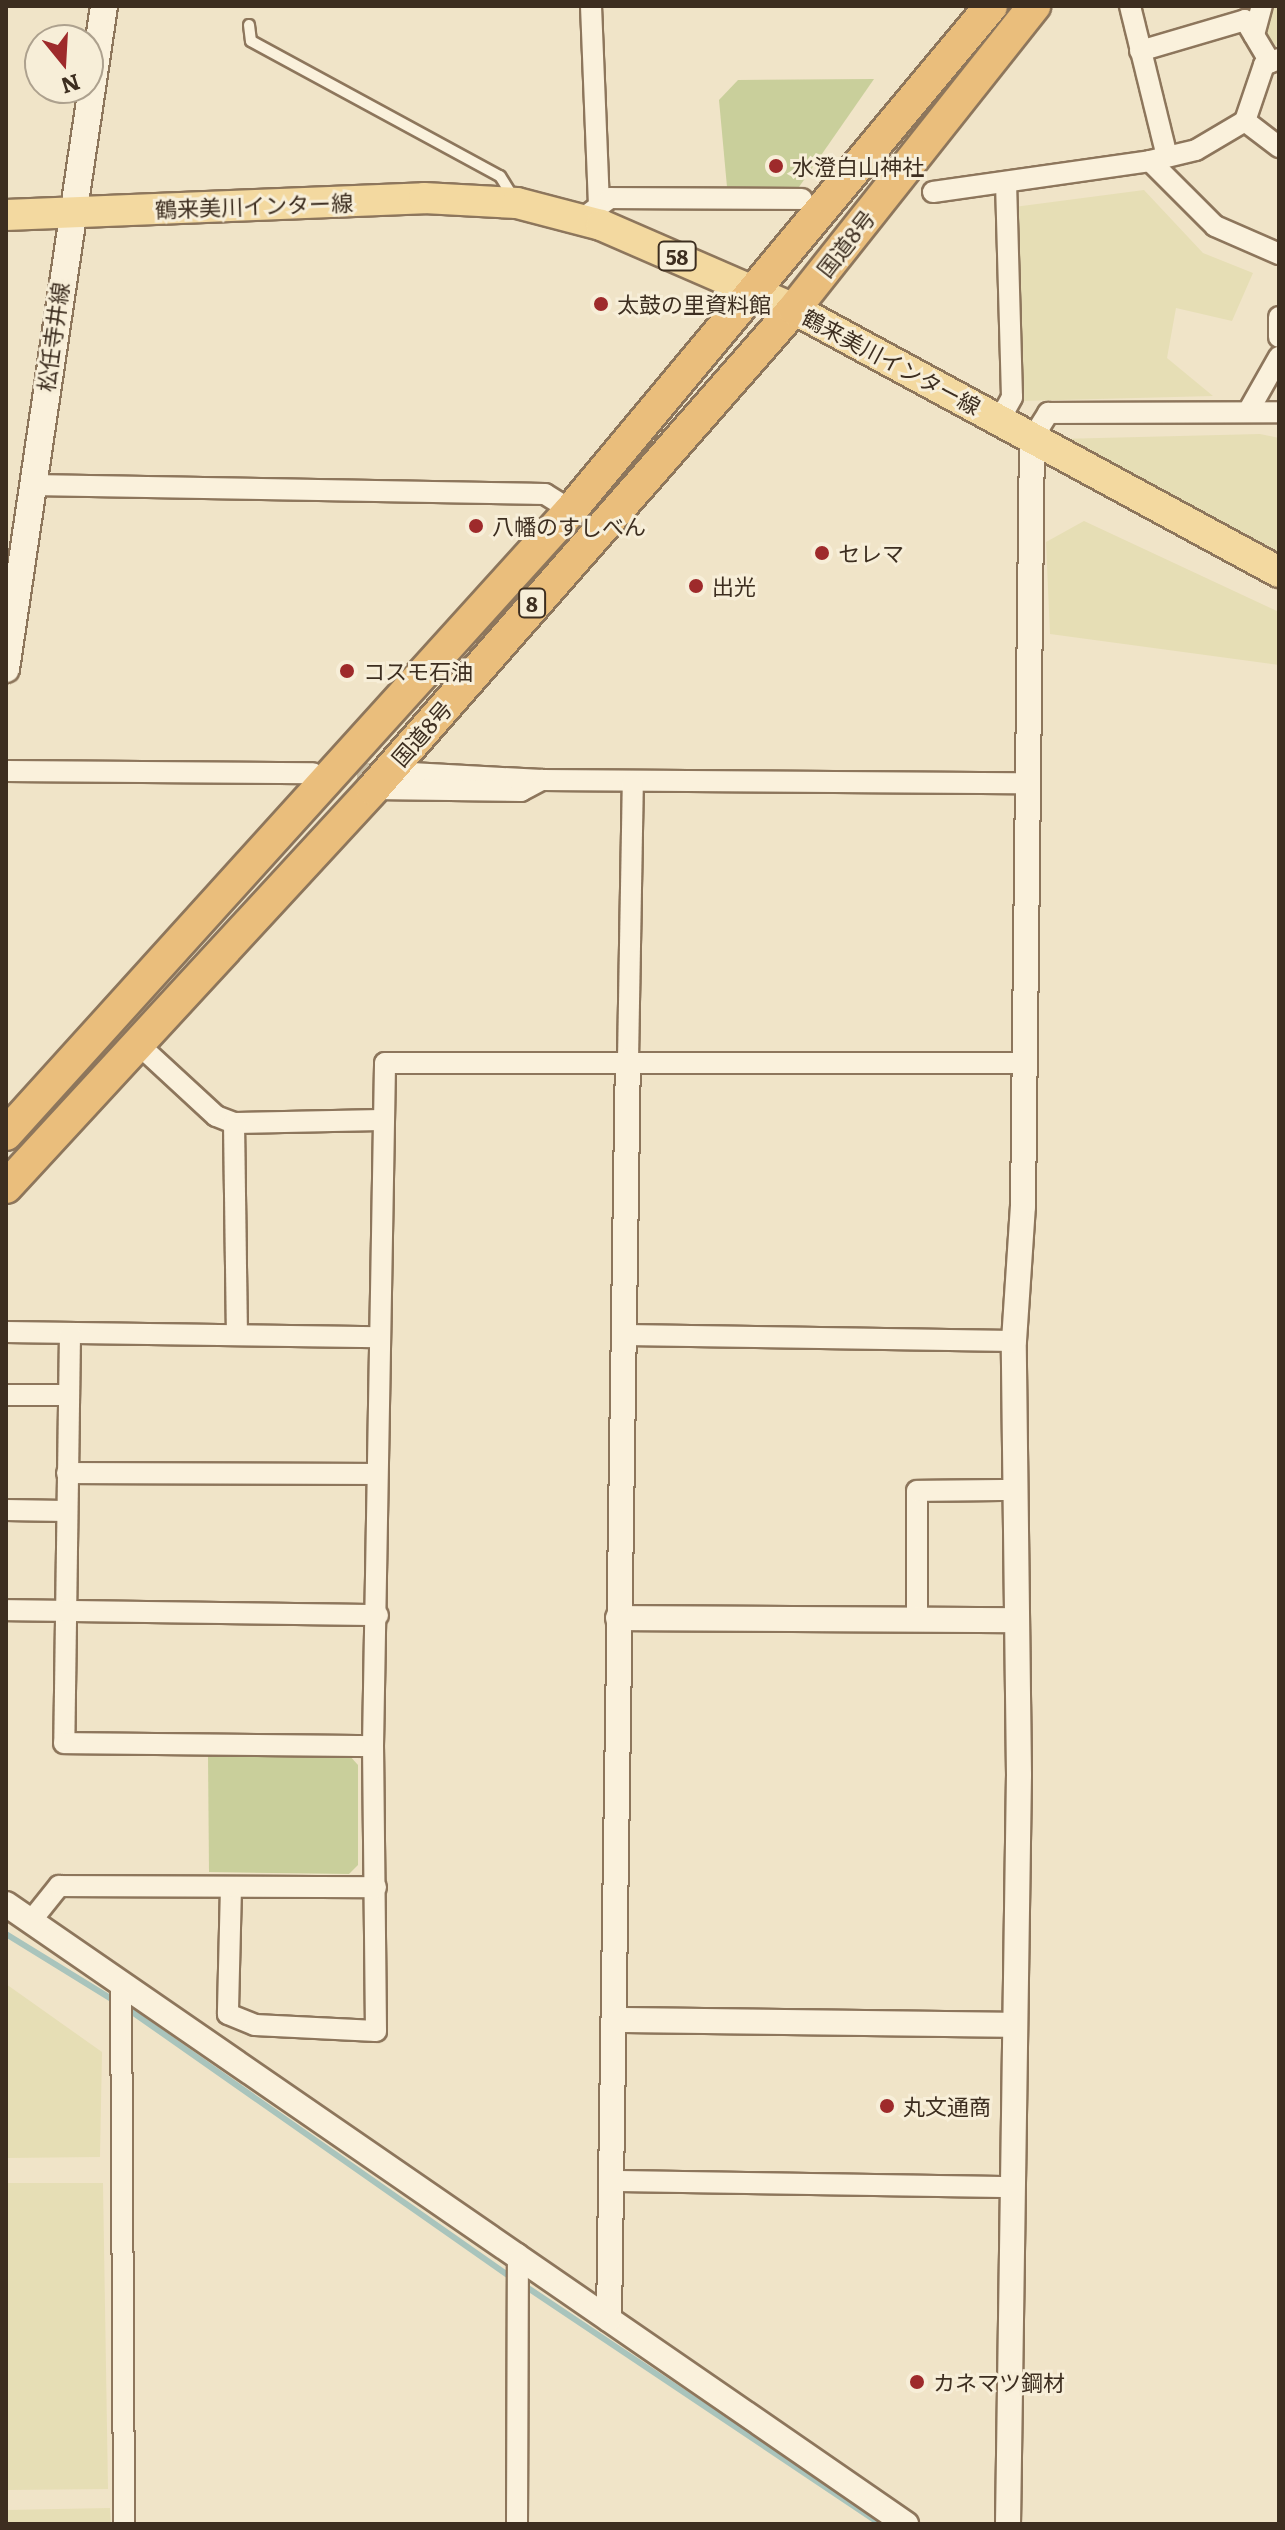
<!DOCTYPE html>
<html>
<head>
<meta charset="utf-8">
<style>
	body { margin:0 }
	#map { position:relative; width:1285px; height:2530px; overflow:hidden; background:#f0e4c8; font-family:Literata,"Noto Sans JP",serif }
	div>[style] { position:absolute }
	[style*='--x'] { left:calc(var(--x)*1px); top:calc(var(--y)*1px); width:calc(var(--w)*1px); rotate:calc(var(--a)*1deg) }
	.farmland>* { inset:0; background:#e6deb5 }
	.green>* { inset:0; background:#c9cf9b }
	.stream>* { height:6px; margin:-3px; padding:0 3px; transform-origin:3px; border-radius:3px; background:#a9c4bc }
	.minor-tunnel>* { height:20px; margin-top:-10px; transform-origin:0; background:repeating-linear-gradient(90deg,#ccc0a6 0 20px,transparent 0 30px) }
	.roads { filter:drop-shadow(2px 0 #8d765c) drop-shadow(-2px 0 #8d765c) drop-shadow(0 2px #8d765c) drop-shadow(0 -2px #8d765c) }
	.service>* { height:10px; margin:-5px; padding:0 5px; transform-origin:5px; border-radius:5px; background:#faf1dc }
	.minor>* { height:20px; margin:-10px; padding:0 10px; transform-origin:10px; border-radius:10px; background:#faf1dc }
	.tertiary>* { height:24px; margin:-12px; padding:0 12px; transform-origin:12px; border-radius:12px; background:#faf1dc }
	.secondary>* { height:26px; margin:-13px; padding:0 13px; transform-origin:13px; border-radius:13px; background:#faf1dc }
	.primary>* { height:30px; margin:-15px; padding:0 15px; transform-origin:15px; border-radius:15px; background:#f3d9a0 }
	.trunk>* { height:32px; margin:-16px; padding:0 16px; transform-origin:16px; border-radius:16px; background:#eabe7c }
	.dots>* { width:22px; height:22px; translate:-50% -50%; box-sizing:border-box; border:4px solid #f7eed8; border-radius:50% }
	span { translate:-50% -50%; white-space:nowrap; text-align:center; line-height:1.15; -webkit-text-stroke:6px #f7eed8; paint-order:stroke }
	.shield-label span { padding:2px 6px; background:#f7eed8; border:2px solid; border-radius:6px; -webkit-text-stroke-width:0 }
	.shield-label { font-size:20px; color:#3d2e20; font-weight:700 }
	.poi-label { font-size:22px; color:#3d2e20 }
	.left { translate:0 -50%; text-align:left }
	.street-label { font-size:22px; color:#3d2e20 }
	.frame { position:absolute; inset:0; border:8px solid #3d2e20; pointer-events:none }
	.north { position:absolute; left:24px; top:24px; width:80px; height:80px; box-sizing:border-box; background:#f7eed8; border:2px solid #ada18e; border-radius:50%; rotate:162deg; font-size:22px; font-weight:700; line-height:32px; text-align:center; color:#3d2e20 }
	.north::after { content:''; display:block; margin:auto; width:28px; height:36px; background:#9e2a2b; clip-path:polygon(50% 0,100% 100%,50% 72%,0 100%) }
</style>
</head>
<body>
<div id="map">
	<div class="farmland">
		<i style="clip-path:polygon(1272px 6px,1279px 6px,1276px 54px,1266px 36px)"></i>
		<i style="clip-path:polygon(1144px 190px,1203px 253px,1253px 273px,1232px 321px,1176px 308px,1167px 358px,1213px 396px,1021px 401px,1015px 207px)"></i>
		<i style="clip-path:polygon(1260px 434px,1279px 438px,1279px 559px,1059px 439px)"></i>
		<i style="clip-path:polygon(1084px 521px,1279px 612px,1279px 665px,1050px 634px,1046px 542px)"></i>
		<i style="clip-path:polygon(6px 1984px,102px 2052px,100px 2157px,6px 2158px)"></i>
		<i style="clip-path:polygon(6px 2183px,103px 2183px,108px 2489px,6px 2490px)"></i>
		<i style="clip-path:polygon(110px 2508px,111px 2524px,6px 2524px,6px 2510px)"></i>
	</div>
	<div class="green">
		<i style="clip-path:polygon(874px 79px,799px 187px,727px 187px,719px 100px,738px 80px)"></i>
		<i style="clip-path:polygon(349px 1755px,358px 1765px,358px 1865px,349px 1874px,209px 1872px,208px 1756px)"></i>
	</div>
	<div class="stream">
		<i style="--x:6;--y:1934;--w:128;--a:31.6"></i>
		<i style="--x:125;--y:2007;--w:472;--a:35"></i>
		<i style="--x:522;--y:2284;--w:431;--a:33.8"></i>
	</div>
	<div class="minor-tunnel">
		<i style="--x:327;--y:773;--w:64;--a:0"></i>
	</div>
	<div class="roads">
		<div class="service">
			<i style="--x:249;--y:25;--w:16;--a:83"></i>
			<i style="--x:251;--y:41;--w:283;--a:28.5"></i>
			<i style="--x:500;--y:176;--w:26;--a:58"></i>
		</div>
		<div class="minor">
			<i style="--x:591;--y:6;--w:200;--a:87.7"></i>
			<i style="--x:1130;--y:6;--w:155;--a:76.2"></i>
			<i style="--x:1254;--y:35;--w:30;--a:-75"></i>
			<i style="--x:1140;--y:51;--w:109;--a:-16.4"></i>
			<i style="--x:1245;--y:20;--w:49;--a:59.2"></i>
			<i style="--x:1245;--y:121;--w:59;--a:-71.3"></i>
			<i style="--x:1264;--y:65;--w:16;--a:-22"></i>
			<i style="--x:1245;--y:121;--w:43;--a:37.4"></i>
			<i style="--x:1150;--y:161;--w:92;--a:45"></i>
			<i style="--x:1215;--y:226;--w:70;--a:23.6"></i>
			<i style="--x:933;--y:192;--w:219;--a:-8.1"></i>
			<i style="--x:1150;--y:161;--w:47;--a:-13.4"></i>
			<i style="--x:1196;--y:150;--w:57;--a:-30.6"></i>
			<i style="--x:582;--y:219;--w:35;--a:-37"></i>
			<i style="--x:610;--y:198;--w:192;--a:0.3"></i>
			<i style="--x:1279;--y:317;--w:20;--a:90"></i>
			<i style="--x:1249;--y:410;--w:61;--a:-60.5"></i>
			<i style="--x:1000;--y:419;--w:25;--a:-61"></i>
			<i style="--x:1012;--y:397;--w:215;--a:-91.6"></i>
			<i style="--x:1032;--y:439;--w:31;--a:-58"></i>
			<i style="--x:1048;--y:413;--w:231;--a:-0.2"></i>
			<i style="--x:32;--y:485;--w:513;--a:1.01"></i>
			<i style="--x:545;--y:494;--w:31;--a:32"></i>
			<i style="--x:6;--y:771;--w:307;--a:0.4"></i>
			<i style="--x:411;--y:773;--w:131;--a:3.1"></i>
			<i style="--x:373;--y:789;--w:148;--a:0.8"></i>
			<i style="--x:521;--y:791;--w:24;--a:-28"></i>
			<i style="--x:542;--y:780;--w:486;--a:0.4"></i>
			<i style="--x:138;--y:1044;--w:106;--a:42.7"></i>
			<i style="--x:216;--y:1116;--w:19;--a:21"></i>
			<i style="--x:234;--y:1123;--w:149;--a:-1.2"></i>
			<i style="--x:628;--y:1060;--w:278;--a:-89"></i>
			<i style="--x:234;--y:1123;--w:212;--a:89.2"></i>
			<i style="--x:6;--y:1332;--w:373;--a:0.8"></i>
			<i style="--x:70;--y:1334;--w:409;--a:90.8"></i>
			<i style="--x:64;--y:1743;--w:309;--a:0.6"></i>
			<i style="--x:626;--y:1335;--w:388;--a:0.9"></i>
			<i style="--x:6;--y:1395;--w:61;--a:0"></i>
			<i style="--x:67;--y:1473;--w:310;--a:0.2"></i>
			<i style="--x:6;--y:1510;--w:60;--a:1"></i>
			<i style="--x:6;--y:1610;--w:372;--a:0.8"></i>
			<i style="--x:917;--y:1619;--w:128;--a:-90"></i>
			<i style="--x:917;--y:1491;--w:98;--a:-0.6"></i>
			<i style="--x:231;--y:1887;--w:127;--a:91.4"></i>
			<i style="--x:228;--y:2014;--w:29;--a:22"></i>
			<i style="--x:255;--y:2025;--w:121;--a:2.8"></i>
			<i style="--x:376;--y:2031;--w:285;--a:-90.6"></i>
			<i style="--x:373;--y:1746;--w:683;--a:-88.99"></i>
			<i style="--x:385;--y:1063;--w:637;--a:0"></i>
			<i style="--x:31;--y:1921;--w:45;--a:-51.3"></i>
			<i style="--x:59;--y:1886;--w:317;--a:0.2"></i>
			<i style="--x:121;--y:1983;--w:541;--a:89.68"></i>
			<i style="--x:613;--y:2181;--w:395;--a:0.9"></i>
			<i style="--x:517;--y:2524;--w:270;--a:-89.8"></i>
		</div>
		<div class="tertiary">
			<i style="--x:618;--y:1618;--w:394;--a:0.3"></i>
			<i style="--x:6;--y:1904;--w:1093;--a:34.56"></i>
			<i style="--x:616;--y:2020;--w:397;--a:0.7"></i>
			<i style="--x:609;--y:2319;--w:1259;--a:-89.14"></i>
			<i style="--x:1008;--y:2524;--w:749;--a:-89.16"></i>
			<i style="--x:1019;--y:1775;--w:434;--a:-90.7"></i>
			<i style="--x:1014;--y:1341;--w:135;--a:-86.2"></i>
			<i style="--x:1023;--y:1206;--w:767;--a:-89.33"></i>
		</div>
		<div class="secondary">
			<i style="--x:6;--y:669;--w:670;--a:-81.59"></i>
		</div>
		<div class="primary">
			<i style="--x:6;--y:215;--w:418;--a:-2.3"></i>
			<i style="--x:424;--y:198;--w:93;--a:3.1"></i>
			<i style="--x:517;--y:203;--w:87;--a:14.7"></i>
			<i style="--x:601;--y:225;--w:210;--a:23.5"></i>
			<i style="--x:794;--y:309;--w:552;--a:28.47"></i>
		</div>
		<div class="trunk">
			<i style="--x:6;--y:1134;--w:842;--a:-47.84"></i>
			<i style="--x:571;--y:510;--w:656;--a:-50.19"></i>
			<i style="--x:6;--y:1187;--w:541;--a:-47.32"></i>
			<i style="--x:373;--y:789;--w:638;--a:-48.75"></i>
			<i style="--x:794;--y:309;--w:387;--a:-51.6"></i>
		</div>
	</div>
	<div class="dots">
		<i style="left:776px;top:166px;background:#9e2a2b"></i>
		<i style="left:601px;top:304px;background:#9e2a2b"></i>
		<i style="left:476px;top:526px;background:#9e2a2b"></i>
		<i style="left:822px;top:553px;background:#9e2a2b"></i>
		<i style="left:696px;top:586px;background:#9e2a2b"></i>
		<i style="left:347px;top:671px;background:#9e2a2b"></i>
		<i style="left:887px;top:2106px;background:#9e2a2b"></i>
		<i style="left:917px;top:2382px;background:#9e2a2b"></i>
	</div>
	<div class="shield-label">
		<span style="left:677px;top:256px">58</span>
		<span style="left:532px;top:603px">8</span>
	</div>
	<div class="poi-label">
		<span class="left" style="left:792px;top:166px">水澄白山神社</span>
		<span class="left" style="left:617px;top:304px">太鼓の里資料館</span>
		<span class="left" style="left:492px;top:526px">八幡のすしべん</span>
		<span class="left" style="left:838px;top:553px">セレマ</span>
		<span class="left" style="left:712px;top:586px">出光</span>
		<span class="left" style="left:363px;top:671px">コスモ石油</span>
		<span class="left" style="left:903px;top:2106px">丸文通商</span>
		<span class="left" style="left:933px;top:2382px">カネマツ鋼材</span>
	</div>
	<div class="street-label">
		<span style="left:254px;top:205px;rotate:-2deg">鶴来美川インター線</span>
		<span style="left:845px;top:243px;rotate:-52deg">国道8号</span>
		<span style="left:52px;top:337px;rotate:-82deg">松任寺井線</span>
		<span style="left:892px;top:361px;rotate:28deg">鶴来美川インター線</span>
		<span style="left:421px;top:733px;rotate:-49deg">国道8号</span>
	</div>
	<div class="frame"></div>
	<div class="north">N</div>
</div>
</body>
</html>
